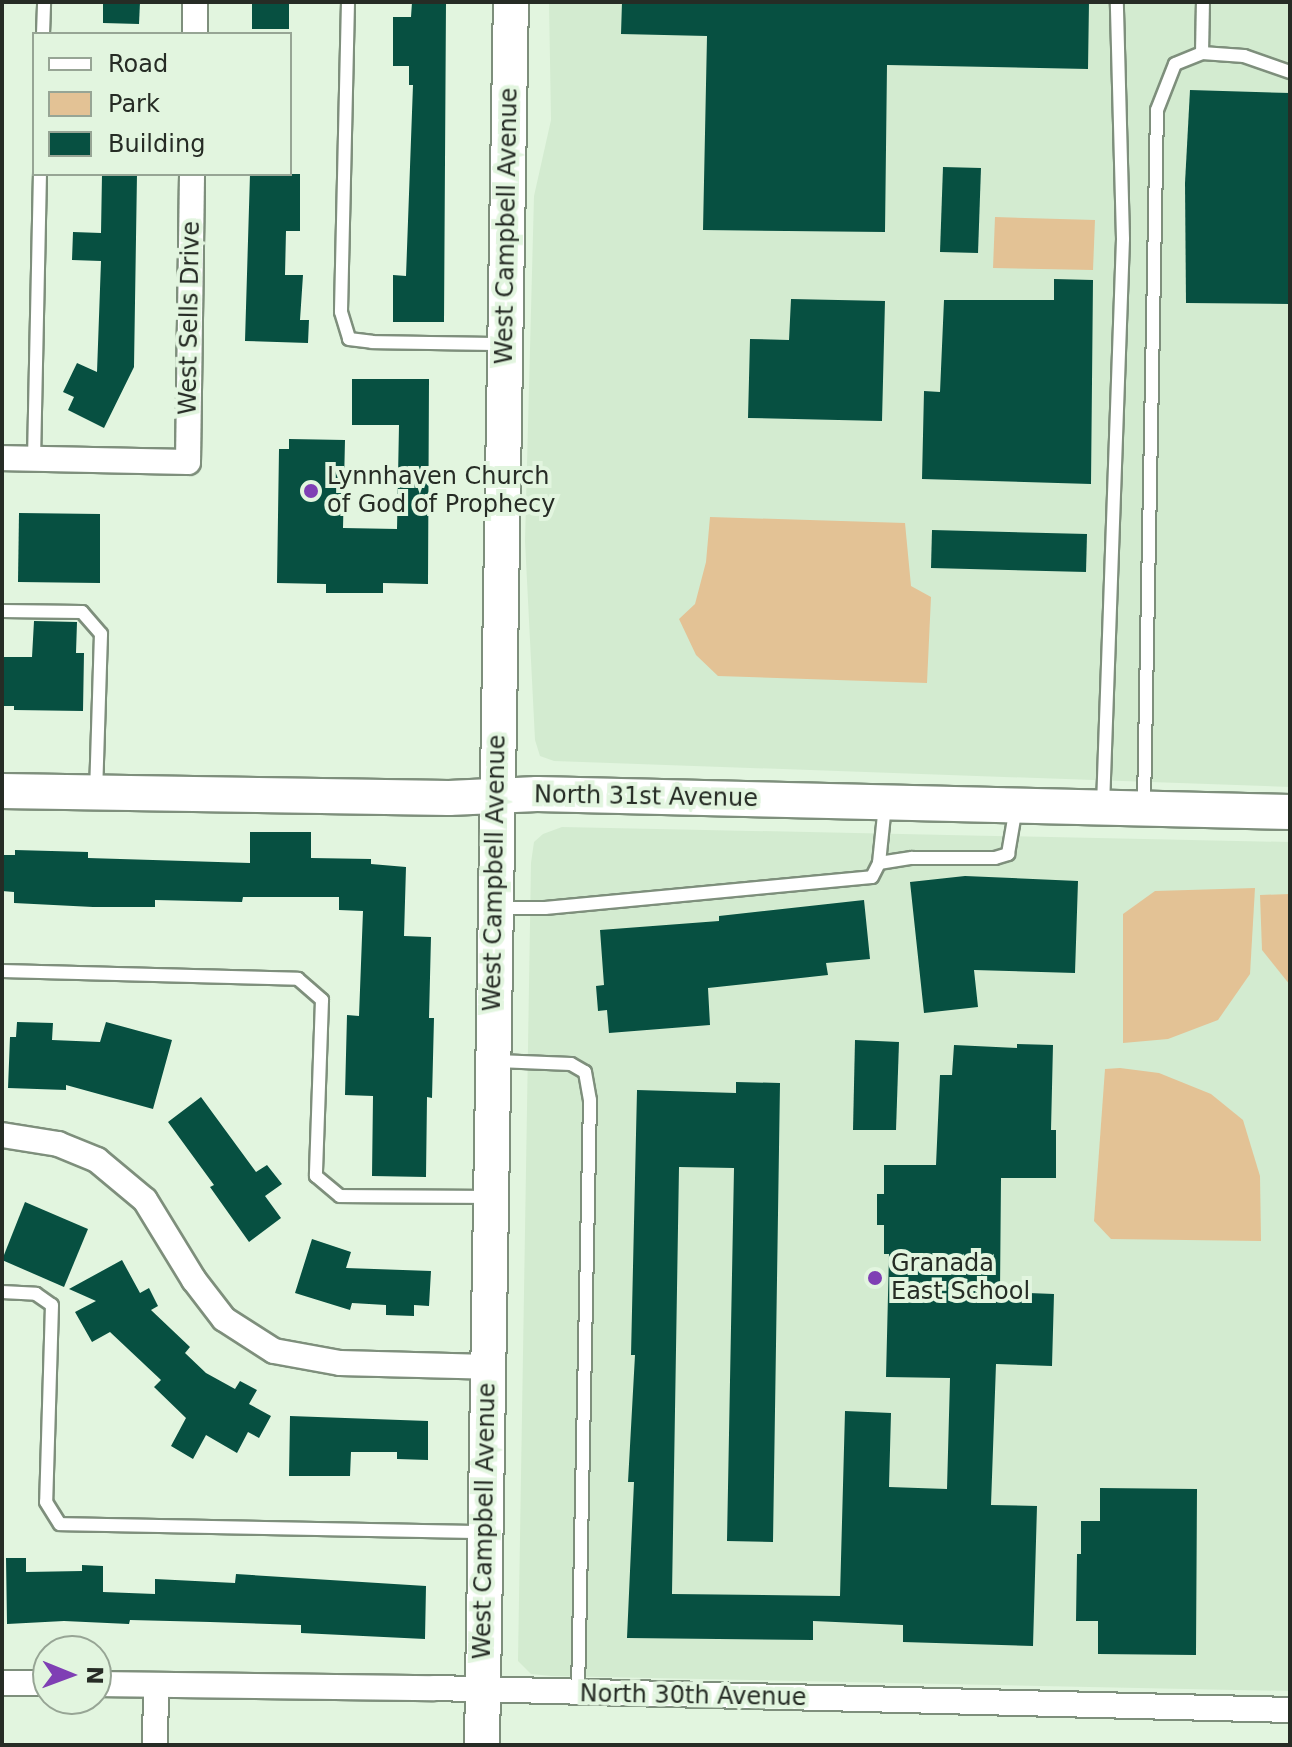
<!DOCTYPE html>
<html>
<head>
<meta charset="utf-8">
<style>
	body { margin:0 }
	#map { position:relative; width:1292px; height:1747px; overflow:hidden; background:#e2f5df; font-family:"DejaVu Sans",sans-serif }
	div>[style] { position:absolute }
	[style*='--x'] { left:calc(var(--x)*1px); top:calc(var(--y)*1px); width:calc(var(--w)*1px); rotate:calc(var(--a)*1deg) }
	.built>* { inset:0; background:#d3ebd0 }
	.green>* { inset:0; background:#e3c295 }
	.building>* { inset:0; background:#075041 }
	.roads { filter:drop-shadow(2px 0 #7e8f7c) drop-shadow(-2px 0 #7e8f7c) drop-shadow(0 2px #7e8f7c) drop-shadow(0 -2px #7e8f7c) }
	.lane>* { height:12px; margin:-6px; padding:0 6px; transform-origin:6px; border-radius:6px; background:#fff }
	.street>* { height:24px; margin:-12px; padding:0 12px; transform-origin:12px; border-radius:12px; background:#fff }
	.secondary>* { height:34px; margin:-17px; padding:0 17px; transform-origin:17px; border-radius:17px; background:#fff }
	.dots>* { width:22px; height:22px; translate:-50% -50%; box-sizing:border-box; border:4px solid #e2f5df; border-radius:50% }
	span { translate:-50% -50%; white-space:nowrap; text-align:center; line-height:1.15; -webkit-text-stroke:8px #e2f5df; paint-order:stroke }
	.street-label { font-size:24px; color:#262c25 }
	.poi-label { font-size:24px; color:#262c25 }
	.left { translate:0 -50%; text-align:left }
	.frame { position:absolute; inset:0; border:4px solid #262c25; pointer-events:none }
	.legend { position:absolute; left:32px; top:32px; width:260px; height:144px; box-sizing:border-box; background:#e2f5df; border:2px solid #97a595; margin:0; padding:10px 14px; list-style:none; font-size:24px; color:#262c25 }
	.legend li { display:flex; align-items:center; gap:16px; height:40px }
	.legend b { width:40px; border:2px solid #97a595 }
	.north { position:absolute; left:32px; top:1635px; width:80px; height:80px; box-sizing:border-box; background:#e2f5df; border:2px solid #97a595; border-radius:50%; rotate:91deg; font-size:22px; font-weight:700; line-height:32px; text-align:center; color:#262c25 }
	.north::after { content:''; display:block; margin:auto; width:28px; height:36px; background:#7f3fb4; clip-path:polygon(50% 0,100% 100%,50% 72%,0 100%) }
</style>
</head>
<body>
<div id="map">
	<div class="built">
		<i style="clip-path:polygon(549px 2px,1290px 2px,1290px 787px,554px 761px,540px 756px,535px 740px,525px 541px,534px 196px,551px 120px)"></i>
		<i style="clip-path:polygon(562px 827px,1290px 842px,1290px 1691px,551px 1676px,531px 1674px,518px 1661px,531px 863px,534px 842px,543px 834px)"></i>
	</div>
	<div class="green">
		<i style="clip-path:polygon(995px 217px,1095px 220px,1093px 270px,993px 268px)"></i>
		<i style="clip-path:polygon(710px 517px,905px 523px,911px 586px,931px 597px,927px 683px,718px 676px,696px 655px,679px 619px,695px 604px,706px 562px)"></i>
		<i style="clip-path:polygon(1255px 888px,1250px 974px,1218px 1020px,1168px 1039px,1123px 1043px,1123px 914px,1155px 891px)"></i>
		<i style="clip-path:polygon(1290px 894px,1290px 985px,1262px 950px,1260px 895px)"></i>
		<i style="clip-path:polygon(1120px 1068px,1159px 1073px,1211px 1094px,1243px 1120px,1260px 1176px,1261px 1241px,1111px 1239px,1094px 1221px,1105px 1069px)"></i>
	</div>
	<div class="building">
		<i style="clip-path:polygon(103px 2px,140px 2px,139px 24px,103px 23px)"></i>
		<i style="clip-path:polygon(252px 2px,289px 2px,289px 29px,252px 29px)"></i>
		<i style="clip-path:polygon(412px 2px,446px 2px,444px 322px,393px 322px,393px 275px,406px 276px,413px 85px,409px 85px,409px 66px,393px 66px,393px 17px,411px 17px)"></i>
		<i style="clip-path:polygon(622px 2px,1089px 2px,1088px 69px,887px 65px,885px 232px,703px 230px,707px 36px,621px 34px)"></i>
		<i style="clip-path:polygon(1190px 90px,1290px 93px,1290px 304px,1186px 303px,1185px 183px)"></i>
		<i style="clip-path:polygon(943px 167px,981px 168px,978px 253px,940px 252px)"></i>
		<i style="clip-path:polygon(102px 174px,137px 174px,134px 367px,104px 428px,68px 410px,74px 397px,63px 392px,77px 363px,97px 372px,101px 261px,72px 260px,73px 232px,101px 233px)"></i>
		<i style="clip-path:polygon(250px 174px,300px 174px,300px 231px,286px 231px,285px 275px,303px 275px,300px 320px,309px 320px,308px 343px,245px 341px)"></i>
		<i style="clip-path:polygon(1054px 279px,1093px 280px,1091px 484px,922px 479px,924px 391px,940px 392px,944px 300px,1054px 300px)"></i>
		<i style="clip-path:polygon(791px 299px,885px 301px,882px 421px,748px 418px,750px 339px,789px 340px)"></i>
		<i style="clip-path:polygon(352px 379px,429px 379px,428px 584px,383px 583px,383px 593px,326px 593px,326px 584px,277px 583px,279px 449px,289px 449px,289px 439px,345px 440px,343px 528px,397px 529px,399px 425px,352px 425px)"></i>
		<i style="clip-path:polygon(19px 513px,100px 514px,100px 583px,18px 582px)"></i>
		<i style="clip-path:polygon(932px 530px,1087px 534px,1086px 572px,931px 568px)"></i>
		<i style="clip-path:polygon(34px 621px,77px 622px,76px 653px,84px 653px,83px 711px,14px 710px,14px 706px,2px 706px,2px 657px,32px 657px)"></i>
		<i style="clip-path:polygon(250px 832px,311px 832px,311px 858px,371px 859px,371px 864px,406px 867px,404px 936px,431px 937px,429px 1018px,434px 1018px,432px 1098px,427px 1097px,426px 1177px,372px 1176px,373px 1096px,345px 1095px,347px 1015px,359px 1016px,363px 911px,339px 910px,339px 897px,243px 897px,242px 902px,155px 900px,155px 907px,93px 907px,14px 903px,14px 892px,2px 891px,2px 855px,15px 855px,15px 850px,88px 852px,88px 858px,250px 863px)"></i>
		<i style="clip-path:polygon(965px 876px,1078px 881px,1075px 973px,974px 970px,978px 1007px,924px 1013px,910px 882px)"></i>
		<i style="clip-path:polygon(864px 900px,870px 959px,826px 963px,828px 975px,708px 988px,710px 1025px,609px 1033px,607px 1010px,598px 1011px,596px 986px,604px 985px,600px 930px,719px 921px,719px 916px)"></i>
		<i style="clip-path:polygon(17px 1022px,53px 1023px,52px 1040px,100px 1042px,106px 1022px,172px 1040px,153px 1109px,66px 1085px,66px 1090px,8px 1088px,10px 1037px,16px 1037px)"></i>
		<i style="clip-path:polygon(855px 1040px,899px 1042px,896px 1130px,853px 1130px)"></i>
		<i style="clip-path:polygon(1017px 1044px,1053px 1045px,1051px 1130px,1056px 1130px,1056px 1178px,1001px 1178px,1000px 1292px,1054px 1294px,1052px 1366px,996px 1364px,991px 1505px,1037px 1506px,1033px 1646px,903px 1642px,903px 1625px,813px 1621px,813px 1640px,627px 1638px,634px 1482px,628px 1482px,635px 1355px,631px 1355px,637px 1090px,736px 1093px,736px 1082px,780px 1083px,773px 1542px,727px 1541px,734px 1168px,679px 1167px,672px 1594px,840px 1596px,845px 1411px,891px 1413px,889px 1487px,947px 1489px,950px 1378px,886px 1377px,889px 1254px,884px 1254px,884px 1225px,877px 1225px,877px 1194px,884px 1194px,884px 1165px,936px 1165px,940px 1075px,952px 1075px,954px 1045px,1017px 1048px)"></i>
		<i style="clip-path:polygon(201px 1097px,256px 1172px,267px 1165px,282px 1184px,265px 1196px,281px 1218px,249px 1242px,210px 1187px,214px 1185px,168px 1122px)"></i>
		<i style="clip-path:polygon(25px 1202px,88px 1229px,64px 1287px,2px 1260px)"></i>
		<i style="clip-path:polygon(312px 1239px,351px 1252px,346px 1268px,431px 1271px,429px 1306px,414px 1305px,414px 1316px,386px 1315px,386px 1305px,352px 1303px,350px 1310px,295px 1293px)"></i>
		<i style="clip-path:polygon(122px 1260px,140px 1293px,149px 1288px,158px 1306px,151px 1310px,190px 1347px,185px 1353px,206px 1373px,235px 1389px,240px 1381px,257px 1390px,249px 1404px,271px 1416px,259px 1438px,248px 1432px,237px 1453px,206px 1435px,193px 1459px,171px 1446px,186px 1418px,154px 1387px,161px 1380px,110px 1332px,92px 1342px,75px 1312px,96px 1301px,69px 1289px)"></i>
		<i style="clip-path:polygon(290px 1416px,428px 1421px,428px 1460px,397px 1459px,397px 1452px,351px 1452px,350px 1476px,289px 1476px)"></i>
		<i style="clip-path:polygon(1100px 1488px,1197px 1489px,1196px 1655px,1098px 1654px,1098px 1621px,1076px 1621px,1077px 1554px,1081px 1554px,1081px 1521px,1100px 1521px)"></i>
		<i style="clip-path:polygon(6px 1558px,26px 1558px,26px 1572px,82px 1571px,82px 1565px,103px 1566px,103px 1592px,155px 1594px,155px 1579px,235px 1583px,236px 1574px,426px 1586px,425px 1639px,301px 1633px,301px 1625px,210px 1622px,130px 1620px,129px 1624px,64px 1621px,7px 1624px)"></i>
	</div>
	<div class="roads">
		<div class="lane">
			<i style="--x:348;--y:2;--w:310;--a:91.3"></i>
			<i style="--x:341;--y:312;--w:28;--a:73"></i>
			<i style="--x:349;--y:339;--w:23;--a:7"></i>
			<i style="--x:372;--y:342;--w:132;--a:0.9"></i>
			<i style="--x:43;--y:34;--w:32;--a:-88"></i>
			<i style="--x:1202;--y:53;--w:51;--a:-88.9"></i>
			<i style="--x:34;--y:459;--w:285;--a:-88.8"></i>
			<i style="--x:2;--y:611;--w:80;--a:0.7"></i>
			<i style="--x:82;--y:612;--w:29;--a:49"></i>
			<i style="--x:101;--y:634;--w:156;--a:91.8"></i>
			<i style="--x:1144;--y:805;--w:695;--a:-88.93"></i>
			<i style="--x:1157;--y:110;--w:49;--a:-68.6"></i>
			<i style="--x:1175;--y:64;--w:29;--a:-22"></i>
			<i style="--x:1202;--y:53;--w:42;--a:4.1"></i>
			<i style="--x:1244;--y:56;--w:49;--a:19.2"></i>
			<i style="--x:1103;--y:806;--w:567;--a:-87.98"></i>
			<i style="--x:1123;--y:239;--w:237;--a:-91.5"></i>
			<i style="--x:879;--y:863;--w:33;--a:-9"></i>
			<i style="--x:912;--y:858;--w:83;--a:0"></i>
			<i style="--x:995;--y:858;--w:14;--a:-17"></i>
			<i style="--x:1008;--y:854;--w:48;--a:-80.3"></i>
			<i style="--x:498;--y:908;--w:47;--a:0"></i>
			<i style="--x:545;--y:908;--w:328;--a:-5.4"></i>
			<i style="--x:872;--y:877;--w:16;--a:-63"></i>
			<i style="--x:879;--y:863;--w:58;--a:-84.1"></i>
			<i style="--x:2;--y:971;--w:296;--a:1.5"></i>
			<i style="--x:298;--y:979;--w:32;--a:41"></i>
			<i style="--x:322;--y:1000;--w:176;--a:92"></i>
			<i style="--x:316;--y:1176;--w:31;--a:40"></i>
			<i style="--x:340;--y:1196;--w:148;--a:0.4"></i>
			<i style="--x:497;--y:1061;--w:74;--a:2.3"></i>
			<i style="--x:571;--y:1064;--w:16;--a:30"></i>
			<i style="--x:585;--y:1072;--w:28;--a:80"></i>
			<i style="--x:590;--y:1100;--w:594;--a:91.16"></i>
			<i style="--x:2;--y:1292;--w:34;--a:3"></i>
			<i style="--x:36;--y:1294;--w:19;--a:35"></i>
			<i style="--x:52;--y:1305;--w:197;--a:91.7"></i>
			<i style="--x:46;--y:1502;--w:26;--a:58"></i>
			<i style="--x:60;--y:1524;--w:422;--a:1.1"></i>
		</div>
		<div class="street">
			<i style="--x:195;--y:34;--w:32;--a:-90"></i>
			<i style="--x:2;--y:458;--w:186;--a:1.2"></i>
			<i style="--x:188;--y:462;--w:288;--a:-89.2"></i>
			<i style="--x:2;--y:1135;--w:57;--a:9.1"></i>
			<i style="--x:58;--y:1144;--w:42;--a:22.3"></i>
			<i style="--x:97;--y:1160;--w:62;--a:39.8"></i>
			<i style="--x:145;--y:1200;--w:94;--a:58.5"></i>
			<i style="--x:194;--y:1280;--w:49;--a:52.4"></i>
			<i style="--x:224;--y:1319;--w:59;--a:32.6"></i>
			<i style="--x:274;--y:1351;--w:67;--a:10.3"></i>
			<i style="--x:340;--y:1363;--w:148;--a:1.5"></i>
			<i style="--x:2;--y:1683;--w:46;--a:0"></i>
			<i style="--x:96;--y:1684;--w:338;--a:0.7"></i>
			<i style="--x:434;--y:1688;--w:856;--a:1.47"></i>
			<i style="--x:155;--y:1745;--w:60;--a:-89"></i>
		</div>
		<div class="secondary">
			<i style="--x:2;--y:791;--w:447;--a:0.9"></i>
			<i style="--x:449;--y:798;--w:88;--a:-2.6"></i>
			<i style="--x:537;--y:794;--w:753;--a:1.37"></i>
			<i style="--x:482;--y:1745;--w:1743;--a:-89.05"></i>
		</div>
	</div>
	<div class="dots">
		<i style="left:311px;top:491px;background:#7f3fb4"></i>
		<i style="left:875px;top:1278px;background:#7f3fb4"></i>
	</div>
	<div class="street-label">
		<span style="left:507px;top:226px;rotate:-89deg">West Campbell Avenue</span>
		<span style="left:190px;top:318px;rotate:-89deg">West Sells Drive</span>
		<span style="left:646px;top:797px;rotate:1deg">North 31st Avenue</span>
		<span style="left:495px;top:873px;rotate:-89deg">West Campbell Avenue</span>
		<span style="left:485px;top:1521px;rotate:-89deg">West Campbell Avenue</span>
		<span style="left:693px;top:1696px;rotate:1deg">North 30th Avenue</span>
	</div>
	<div class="poi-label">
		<span class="left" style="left:327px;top:491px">Lynnhaven Church<br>of God of Prophecy</span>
		<span class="left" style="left:891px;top:1278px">Granada<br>East School</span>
	</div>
	<div class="frame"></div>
	<ul class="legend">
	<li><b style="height:10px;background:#fff"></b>Road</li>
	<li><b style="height:22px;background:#e3c295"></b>Park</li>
	<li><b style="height:22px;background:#075041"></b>Building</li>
	</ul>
	<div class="north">N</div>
</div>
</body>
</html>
